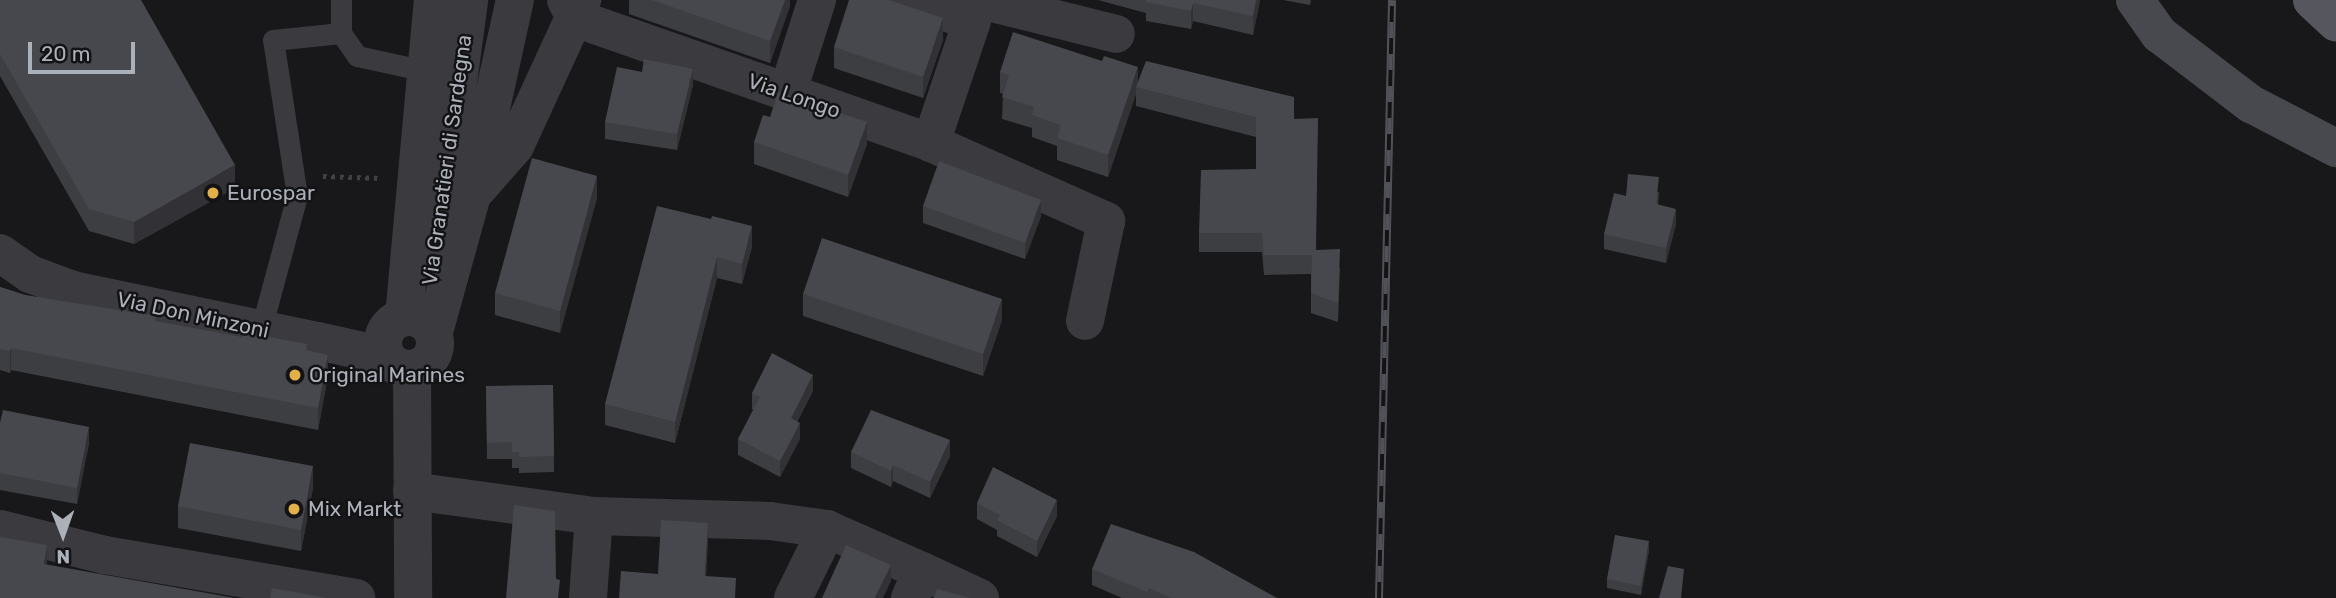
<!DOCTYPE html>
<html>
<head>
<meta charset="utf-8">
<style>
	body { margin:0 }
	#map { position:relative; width:2336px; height:598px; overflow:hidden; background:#18181a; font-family:Rubik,sans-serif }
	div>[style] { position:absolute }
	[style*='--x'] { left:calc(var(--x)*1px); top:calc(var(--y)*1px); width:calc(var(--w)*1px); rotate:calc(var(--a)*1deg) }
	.path>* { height:4.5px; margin-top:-2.25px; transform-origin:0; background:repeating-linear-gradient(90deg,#404146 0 3.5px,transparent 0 8.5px) }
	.service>* { height:21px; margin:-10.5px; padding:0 10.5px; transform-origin:10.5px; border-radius:10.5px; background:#3a3a3f }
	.minor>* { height:38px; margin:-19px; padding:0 19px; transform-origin:19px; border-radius:19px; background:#3a3a3f }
	.tertiary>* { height:38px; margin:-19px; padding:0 19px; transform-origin:19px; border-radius:19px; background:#3a3a3f }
	.tertiary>.ring { margin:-19px; padding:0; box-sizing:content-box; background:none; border:38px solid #3a3a3f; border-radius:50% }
	.secondary>* { height:38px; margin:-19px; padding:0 19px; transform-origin:19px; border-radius:19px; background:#48494f }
	.primary>* { height:38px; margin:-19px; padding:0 19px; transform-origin:19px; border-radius:19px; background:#56575e }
	.rail>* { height:8px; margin-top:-4px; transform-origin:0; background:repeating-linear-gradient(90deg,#131315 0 16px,#515258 0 32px); box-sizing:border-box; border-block:2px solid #515258 }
	.wall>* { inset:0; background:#3d3e42 }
	.shaded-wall>* { inset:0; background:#323236 }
	.building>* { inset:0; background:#47484d }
	.dots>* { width:19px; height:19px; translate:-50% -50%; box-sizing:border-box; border:4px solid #131315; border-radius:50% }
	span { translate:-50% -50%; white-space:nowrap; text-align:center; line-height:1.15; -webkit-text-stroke:5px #131315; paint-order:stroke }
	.street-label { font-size:21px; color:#acb0b9 }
	.poi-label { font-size:21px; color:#acb0b9 }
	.left { translate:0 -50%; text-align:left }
	.north { position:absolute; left:28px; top:500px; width:70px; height:70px; -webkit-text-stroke:5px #131315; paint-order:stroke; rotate:179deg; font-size:19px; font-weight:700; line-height:28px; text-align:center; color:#acb0b9 }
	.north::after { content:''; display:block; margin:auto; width:24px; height:32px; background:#acb0b9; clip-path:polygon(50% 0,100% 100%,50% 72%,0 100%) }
	.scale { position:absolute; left:28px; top:42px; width:107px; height:32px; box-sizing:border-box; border:4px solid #acb0b9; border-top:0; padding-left:9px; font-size:21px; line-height:24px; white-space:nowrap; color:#acb0b9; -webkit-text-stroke:5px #131315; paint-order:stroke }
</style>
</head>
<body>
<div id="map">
	<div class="path">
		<i style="--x:323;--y:176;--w:58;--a:2"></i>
	</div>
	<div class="service">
		<i style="--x:341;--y:0;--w:33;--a:90"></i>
		<i style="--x:341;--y:33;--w:28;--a:55"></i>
		<i style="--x:357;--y:56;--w:80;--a:12.3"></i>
		<i style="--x:261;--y:329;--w:138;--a:-74.9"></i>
		<i style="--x:297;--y:196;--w:158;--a:-98.7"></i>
		<i style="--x:273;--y:40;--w:68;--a:-5.9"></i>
	</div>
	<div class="minor">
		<i style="--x:907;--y:0;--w:68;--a:17.9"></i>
		<i style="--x:972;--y:21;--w:129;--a:108.6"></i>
		<i style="--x:980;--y:0;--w:140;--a:14"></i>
		<i style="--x:575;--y:18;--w:377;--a:19.3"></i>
		<i style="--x:931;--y:143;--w:192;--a:24"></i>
		<i style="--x:1106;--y:221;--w:102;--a:101.9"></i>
		<i style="--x:787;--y:94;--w:99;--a:-72.3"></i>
		<i style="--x:472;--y:195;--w:65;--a:-48.7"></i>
		<i style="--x:515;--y:146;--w:161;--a:-65.3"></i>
		<i style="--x:0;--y:253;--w:37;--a:35"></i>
		<i style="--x:30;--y:274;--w:46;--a:20.4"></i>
		<i style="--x:73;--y:290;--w:250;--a:11.8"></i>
		<i style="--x:318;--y:341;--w:69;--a:12.6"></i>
		<i style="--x:385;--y:356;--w:8;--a:50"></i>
		<i style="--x:412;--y:491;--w:184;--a:7.8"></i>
		<i style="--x:594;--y:516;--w:82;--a:94.2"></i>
		<i style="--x:594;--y:516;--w:176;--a:1.6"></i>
		<i style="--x:770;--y:521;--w:58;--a:8"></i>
		<i style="--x:827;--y:529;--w:77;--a:116.2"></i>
		<i style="--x:0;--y:529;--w:108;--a:13.9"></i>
		<i style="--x:105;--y:555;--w:255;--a:9.7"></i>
		<i style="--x:827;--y:529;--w:104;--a:23.9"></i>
		<i style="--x:922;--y:571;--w:30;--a:114"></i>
		<i style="--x:922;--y:571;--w:64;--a:25"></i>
	</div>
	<div class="tertiary">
		<i style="--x:566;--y:0;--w:20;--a:63"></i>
		<i style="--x:435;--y:253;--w:255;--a:-82.3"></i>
		<i class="ring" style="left:383px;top:317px;width:14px;height:14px"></i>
		<i style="--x:404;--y:317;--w:318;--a:-84.8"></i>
		<i style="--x:434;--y:332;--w:142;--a:-74.5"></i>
		<i style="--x:472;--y:195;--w:200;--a:-77.6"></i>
		<i style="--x:412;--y:370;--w:228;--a:89.7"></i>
	</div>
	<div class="secondary">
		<i style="--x:2135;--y:0;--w:42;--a:54.8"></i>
		<i style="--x:2159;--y:34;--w:116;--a:37.3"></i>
		<i style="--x:2251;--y:104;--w:96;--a:27.4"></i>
	</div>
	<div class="primary">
		<i style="--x:2312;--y:0;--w:33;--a:43"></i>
	</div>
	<div class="rail">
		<i style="--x:1379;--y:598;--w:598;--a:-88.75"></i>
	</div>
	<div class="wall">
		<i style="clip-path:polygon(0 0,235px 188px,134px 244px,89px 231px,0 76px)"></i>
		<i style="clip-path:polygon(629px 0,790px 0,790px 6px,770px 63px,629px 14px)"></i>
		<i style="clip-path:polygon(1098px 0,1260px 0,1253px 35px,1193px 21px,1191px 29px,1146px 21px,1146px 13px)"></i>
		<i style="clip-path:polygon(1283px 0,1311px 0,1310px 5px)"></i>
		<i style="clip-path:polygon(943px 40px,923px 98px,834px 68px,834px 47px)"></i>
		<i style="clip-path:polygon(642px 72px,693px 85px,677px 150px,605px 139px,605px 122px)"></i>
		<i style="clip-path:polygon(1000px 72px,1138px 83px,1294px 119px,1316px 250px,1340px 268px,1338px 322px,1311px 313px,1311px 274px,1264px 275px,1262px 252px,1199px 252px,1199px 233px,1256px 169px,1256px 137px,1136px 106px,1136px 94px,1108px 177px,1057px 160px,1057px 146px,1032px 137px,1032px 128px,1002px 119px,1003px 94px,1000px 93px)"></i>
		<i style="clip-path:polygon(754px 142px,867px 144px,848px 197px,754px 164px)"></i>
		<i style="clip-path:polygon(1659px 192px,1658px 204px,1676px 224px,1666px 263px,1604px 249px,1604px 234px,1626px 196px)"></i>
		<i style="clip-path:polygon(597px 198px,560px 333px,495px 315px,495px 293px)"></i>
		<i style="clip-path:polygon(923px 206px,1041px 216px,1025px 259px,923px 223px)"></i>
		<i style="clip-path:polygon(711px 219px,752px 247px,742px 284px,717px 278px,675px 443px,605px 425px,605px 404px)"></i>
		<i style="clip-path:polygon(0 287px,25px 295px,307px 350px,328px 376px,318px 430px,11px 370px,10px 373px,0 370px)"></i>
		<i style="clip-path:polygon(803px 294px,1002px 320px,983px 376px,803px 316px)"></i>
		<i style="clip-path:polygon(553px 385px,554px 472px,519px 473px,519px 468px,512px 468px,512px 459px,487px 459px,486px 386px)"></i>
		<i style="clip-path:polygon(813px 391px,797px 422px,800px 439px,780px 477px,738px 455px,738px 439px,753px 410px,752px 409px,752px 393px)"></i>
		<i style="clip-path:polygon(0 423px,89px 443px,77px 504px,0 490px)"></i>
		<i style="clip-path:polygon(851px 452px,950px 456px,930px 498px,893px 481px,891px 487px,851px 468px)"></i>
		<i style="clip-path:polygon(313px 488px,301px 551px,178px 528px,178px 506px)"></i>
		<i style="clip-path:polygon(977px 503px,1057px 516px,1037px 557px,997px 536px,997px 530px,977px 519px)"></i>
		<i style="clip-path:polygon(1649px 550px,1641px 595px,1607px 588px,1607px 579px)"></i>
		<i style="clip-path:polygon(1092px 569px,1277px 598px,1122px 598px,1092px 585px)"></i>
	</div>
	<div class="shaded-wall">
		<i style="clip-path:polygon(785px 0,790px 0,790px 6px,770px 63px,770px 41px)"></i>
		<i style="clip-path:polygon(1256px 0,1260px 0,1253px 35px,1253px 16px)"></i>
		<i style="clip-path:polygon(1193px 3px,1193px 21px,1191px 29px,1191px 11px)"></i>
		<i style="clip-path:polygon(943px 18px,943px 40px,923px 98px,923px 77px)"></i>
		<i style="clip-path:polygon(1138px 67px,1138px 87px,1136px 87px,1136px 94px,1108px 177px,1108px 155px)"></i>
		<i style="clip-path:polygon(693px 69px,693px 85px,677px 150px,677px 134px)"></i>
		<i style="clip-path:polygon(867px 122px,867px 144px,848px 197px,848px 175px)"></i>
		<i style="clip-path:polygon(235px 165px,235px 188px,134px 244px,134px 222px)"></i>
		<i style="clip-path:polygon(597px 176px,597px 198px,560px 333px,560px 311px)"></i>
		<i style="clip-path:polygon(1041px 200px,1041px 216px,1025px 259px,1025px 243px)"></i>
		<i style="clip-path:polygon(1676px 209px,1676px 224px,1666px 263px,1666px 248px)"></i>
		<i style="clip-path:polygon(752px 226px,752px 247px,742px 284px,742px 264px)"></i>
		<i style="clip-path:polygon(717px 257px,717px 278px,675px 443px,675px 422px)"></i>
		<i style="clip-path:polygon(1002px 299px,1002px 320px,983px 376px,983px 354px)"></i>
		<i style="clip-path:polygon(11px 348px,11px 370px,10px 373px,10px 351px)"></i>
		<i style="clip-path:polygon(328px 355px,328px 376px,318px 430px,318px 408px)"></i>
		<i style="clip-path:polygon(813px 375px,813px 391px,791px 434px,791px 418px)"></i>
		<i style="clip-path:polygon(800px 423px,800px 439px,780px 477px,780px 461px)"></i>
		<i style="clip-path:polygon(89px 427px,89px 443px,77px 504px,77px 488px)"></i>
		<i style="clip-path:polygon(950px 440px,950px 456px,930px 498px,930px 482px)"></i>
		<i style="clip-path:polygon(893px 465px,893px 481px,891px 487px,891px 471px)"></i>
		<i style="clip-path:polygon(313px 466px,313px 488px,301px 551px,301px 530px)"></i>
		<i style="clip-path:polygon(1057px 500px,1057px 516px,1037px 557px,1037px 541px)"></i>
		<i style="clip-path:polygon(708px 523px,708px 545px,705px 598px,705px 576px)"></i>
		<i style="clip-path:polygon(1649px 541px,1649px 550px,1641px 595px,1641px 586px)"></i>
		<i style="clip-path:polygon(47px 545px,47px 566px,44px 564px)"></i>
		<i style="clip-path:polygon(891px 565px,891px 581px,883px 598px,875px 598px)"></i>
	</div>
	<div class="building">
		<i style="clip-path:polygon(0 0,141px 0,235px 165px,134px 222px,89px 209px,0 54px)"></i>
		<i style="clip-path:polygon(652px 0,785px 0,770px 41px)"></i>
		<i style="clip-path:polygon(849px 0,889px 0,943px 18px,923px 77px,834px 47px)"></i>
		<i style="clip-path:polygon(1146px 0,1256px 0,1253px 16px,1193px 3px,1191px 11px,1146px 2px)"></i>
		<i style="clip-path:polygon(1013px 32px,1102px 61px,1104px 56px,1138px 67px,1108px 155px,1057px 138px,1061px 125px,1032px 115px,1034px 107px,1002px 97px,1009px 75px,1000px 72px)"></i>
		<i style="clip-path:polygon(644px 59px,693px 69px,677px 134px,605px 122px,617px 67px,642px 72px)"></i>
		<i style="clip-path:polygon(1146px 61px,1294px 97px,1294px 119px,1318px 118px,1316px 250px,1340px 249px,1338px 303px,1311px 293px,1312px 255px,1264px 255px,1262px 233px,1199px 233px,1201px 170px,1256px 169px,1256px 117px,1136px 87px)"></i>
		<i style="clip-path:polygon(778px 92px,867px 122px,848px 175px,754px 142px,763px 115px,770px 117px)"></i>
		<i style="clip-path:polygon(532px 158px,597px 176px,560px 311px,495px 293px)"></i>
		<i style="clip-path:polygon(939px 161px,1041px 200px,1025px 243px,923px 206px)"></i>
		<i style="clip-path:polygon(1628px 174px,1659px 177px,1656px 204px,1676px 209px,1666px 248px,1604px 234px,1614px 193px,1626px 196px)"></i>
		<i style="clip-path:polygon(657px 206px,711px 219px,712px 216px,752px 226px,742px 264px,717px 257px,675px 422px,605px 404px)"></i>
		<i style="clip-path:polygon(822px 238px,1002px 299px,983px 354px,803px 294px)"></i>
		<i style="clip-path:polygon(0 287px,25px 295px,156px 316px,155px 321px,242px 337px,242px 332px,307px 344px,306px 350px,328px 355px,318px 408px,11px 348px,10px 351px,0 349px)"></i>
		<i style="clip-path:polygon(772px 353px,813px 375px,791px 418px,800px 423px,780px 461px,738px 439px,760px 397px,752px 393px)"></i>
		<i style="clip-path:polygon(553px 385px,554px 456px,519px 457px,519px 452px,512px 452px,512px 442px,487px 443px,486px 386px)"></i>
		<i style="clip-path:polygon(3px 410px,89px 427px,77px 488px,0 473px,0 423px)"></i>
		<i style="clip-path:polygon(871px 410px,950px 440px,930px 482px,893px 465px,891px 471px,851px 452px)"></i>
		<i style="clip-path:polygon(190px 443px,313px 466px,301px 530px,178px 506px)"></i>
		<i style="clip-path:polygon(993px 467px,1057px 500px,1037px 541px,997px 520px,1000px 515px,977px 503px)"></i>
		<i style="clip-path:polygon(514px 505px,555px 511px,556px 579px,560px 580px,558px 598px,506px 598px)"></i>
		<i style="clip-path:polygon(661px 520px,708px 523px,705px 576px,736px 578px,735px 598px,619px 598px,621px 571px,658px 574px)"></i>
		<i style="clip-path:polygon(1111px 524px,1194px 552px,1277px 598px,1172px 598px,1149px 588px,1147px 592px,1092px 569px)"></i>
		<i style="clip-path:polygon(1615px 535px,1649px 541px,1641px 586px,1607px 579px)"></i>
		<i style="clip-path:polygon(0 537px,47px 545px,44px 564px,235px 598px,0 598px)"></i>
		<i style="clip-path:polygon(846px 545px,891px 565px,875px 598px,822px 598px)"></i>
		<i style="clip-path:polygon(1668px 566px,1684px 569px,1681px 598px,1659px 598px)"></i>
		<i style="clip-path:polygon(272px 588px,327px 598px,270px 598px)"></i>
		<i style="clip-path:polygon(937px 589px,970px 598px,934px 598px)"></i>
	</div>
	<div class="dots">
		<i style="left:213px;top:193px;background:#e2b049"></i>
		<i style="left:295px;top:375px;background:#e2b049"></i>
		<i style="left:294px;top:509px;background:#e2b049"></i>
	</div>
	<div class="street-label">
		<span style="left:794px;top:96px;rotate:19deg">Via Longo</span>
		<span style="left:447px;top:160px;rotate:-82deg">Via Granatieri di Sardegna</span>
		<span style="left:193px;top:315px;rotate:12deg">Via Don Minzoni</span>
	</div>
	<div class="poi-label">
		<span class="left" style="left:227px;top:193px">Eurospar</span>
		<span class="left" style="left:309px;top:375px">Original Marines</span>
		<span class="left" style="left:308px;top:509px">Mix Markt</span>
	</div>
	<div class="north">N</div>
	<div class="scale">20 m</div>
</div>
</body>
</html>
